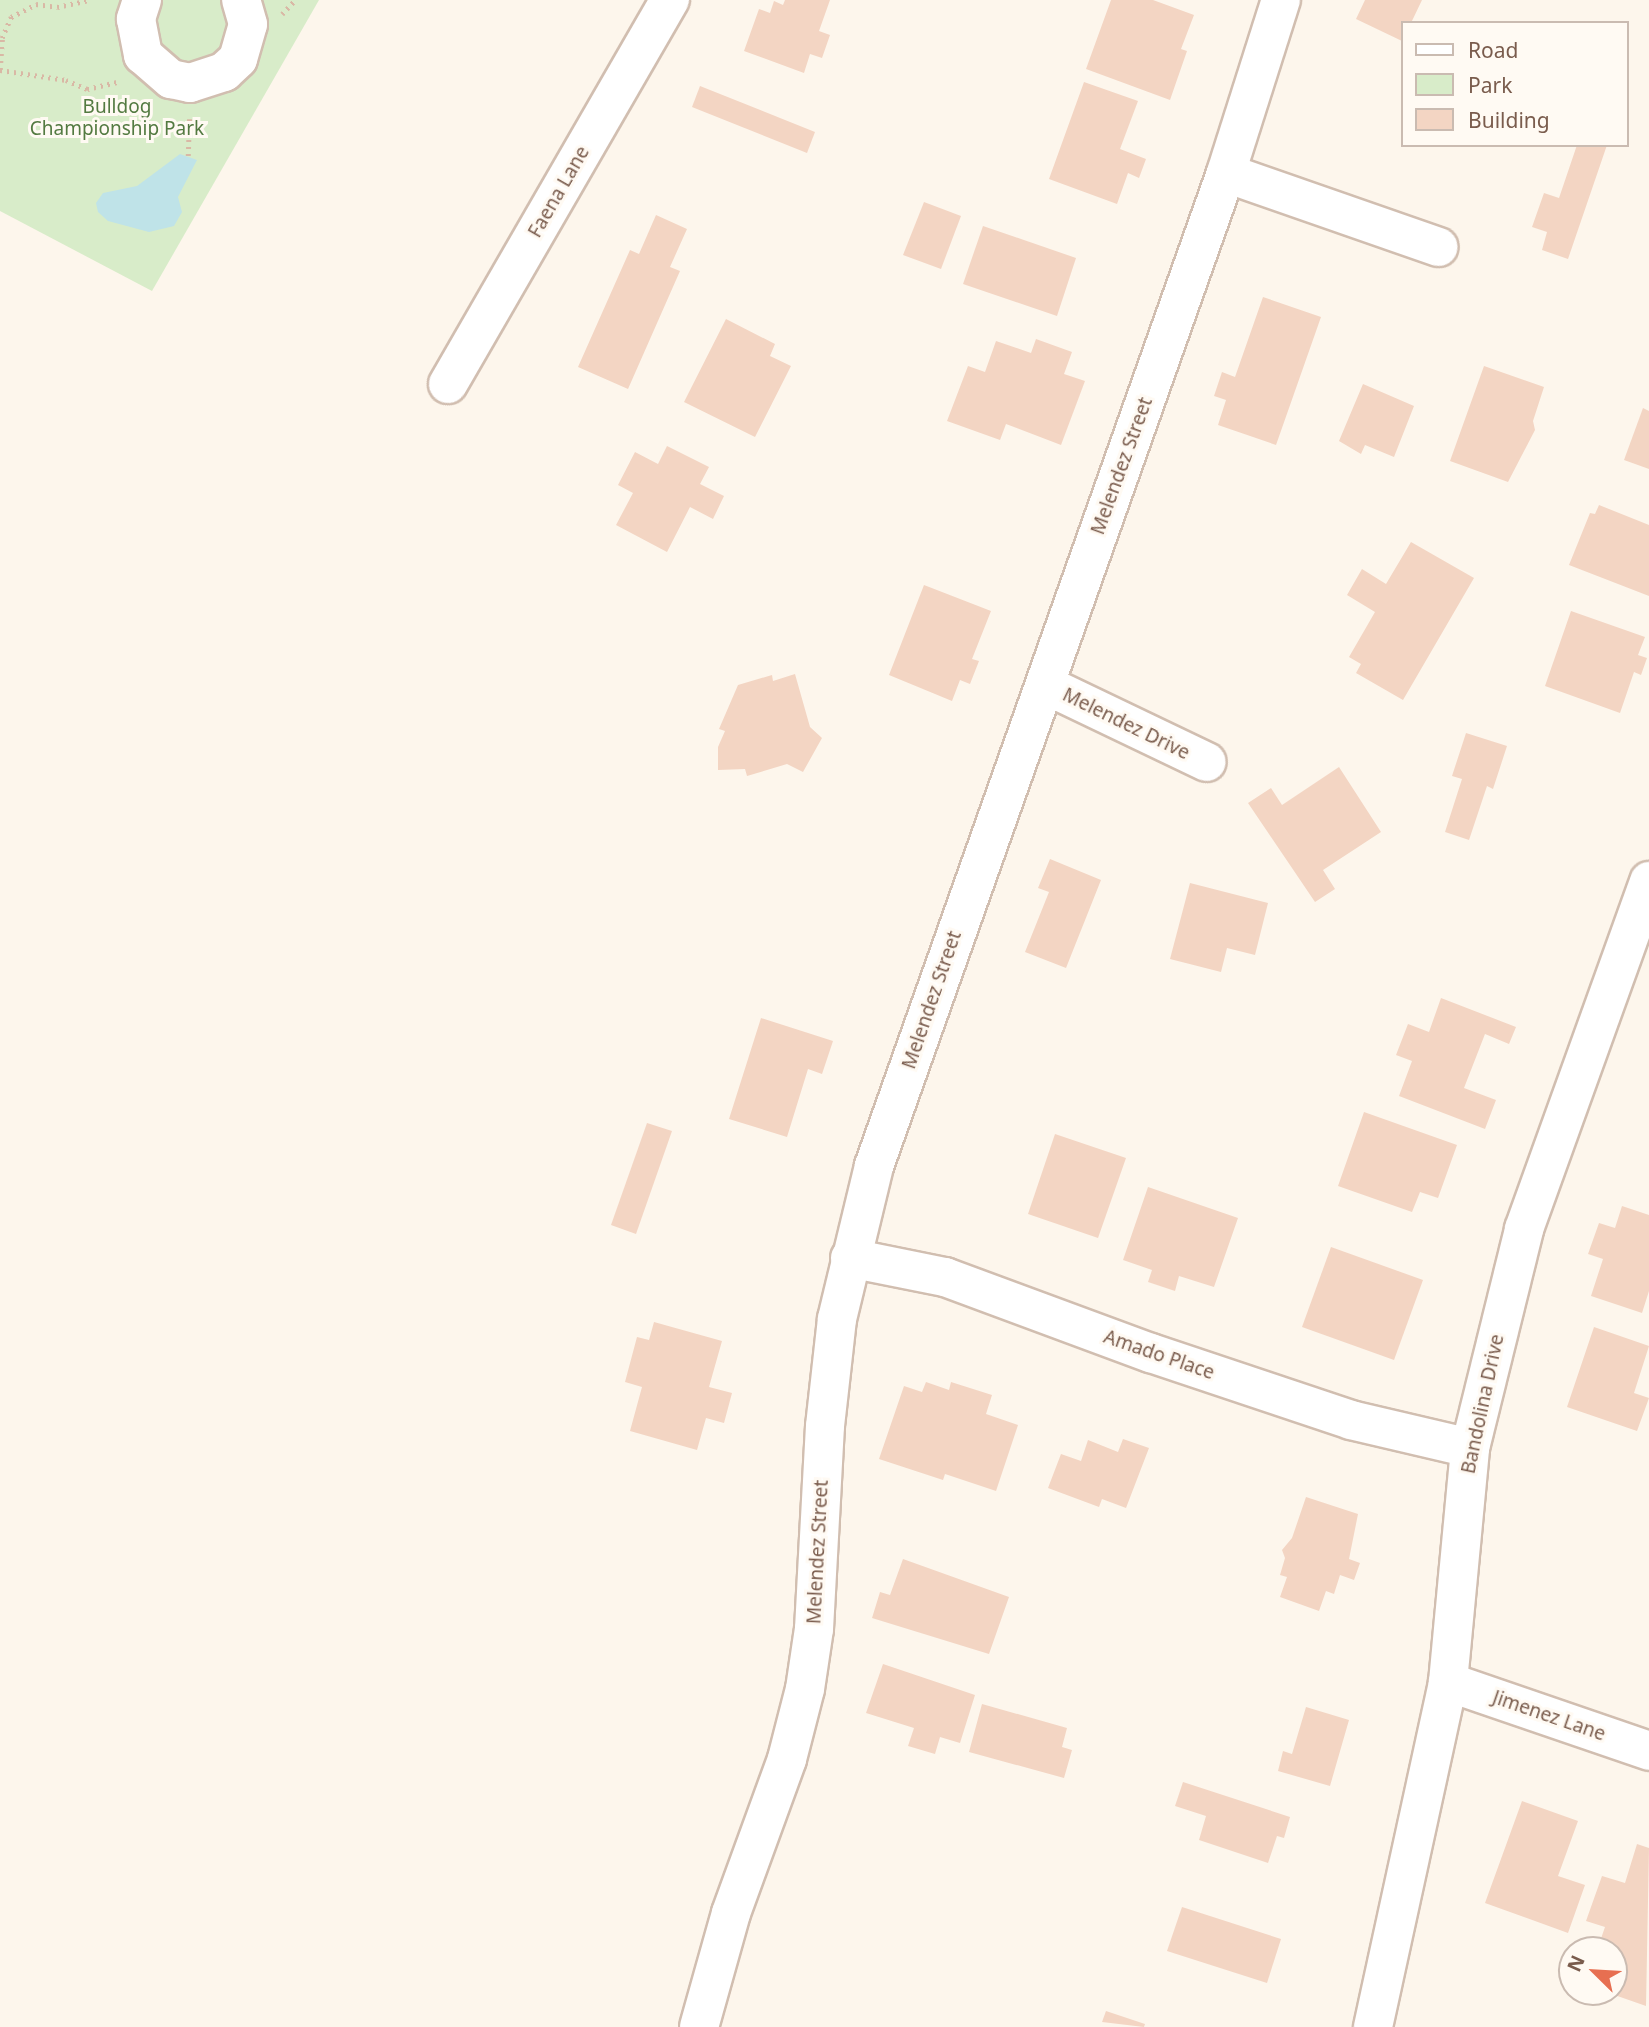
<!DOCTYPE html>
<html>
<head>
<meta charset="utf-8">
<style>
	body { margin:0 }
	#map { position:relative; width:1649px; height:2027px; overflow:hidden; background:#fdf6ec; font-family:"Noto Sans",sans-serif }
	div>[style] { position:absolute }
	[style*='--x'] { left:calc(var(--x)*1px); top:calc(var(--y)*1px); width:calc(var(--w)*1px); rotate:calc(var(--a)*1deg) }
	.green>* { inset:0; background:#d8ecc9 }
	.water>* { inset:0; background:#bfe3e8 }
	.building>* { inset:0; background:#f3d5c3 }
	.path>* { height:4.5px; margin-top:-2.25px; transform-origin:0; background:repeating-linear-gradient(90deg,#d9b8a5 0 2px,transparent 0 7px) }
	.roads { filter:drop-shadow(2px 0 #d1beb0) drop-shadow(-2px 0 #d1beb0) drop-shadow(0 2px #d1beb0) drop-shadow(0 -2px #d1beb0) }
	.minor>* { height:38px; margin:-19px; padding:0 19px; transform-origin:19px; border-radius:19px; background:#fff }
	span { translate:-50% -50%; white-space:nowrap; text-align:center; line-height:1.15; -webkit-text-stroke:6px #fffaf3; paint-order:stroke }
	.park-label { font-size:19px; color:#537a41 }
	.street-label { font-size:19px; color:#7a5c4d }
	.legend { position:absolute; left:1401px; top:21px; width:228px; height:126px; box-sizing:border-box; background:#fffaf3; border:2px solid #cabbb1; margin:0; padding:9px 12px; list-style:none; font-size:21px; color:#7a5c4d }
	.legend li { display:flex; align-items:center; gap:14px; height:35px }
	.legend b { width:35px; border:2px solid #cabbb1 }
	.north { position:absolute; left:1558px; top:1936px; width:70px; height:70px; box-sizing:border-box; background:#fffaf3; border:2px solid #cabbb1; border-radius:50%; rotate:294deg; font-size:19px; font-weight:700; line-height:28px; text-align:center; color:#7a5c4d }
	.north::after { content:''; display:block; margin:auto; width:24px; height:32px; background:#e76f51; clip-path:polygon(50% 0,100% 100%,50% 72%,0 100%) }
</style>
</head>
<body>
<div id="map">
	<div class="green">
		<i style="clip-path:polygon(0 0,319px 0,152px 291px,0 211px)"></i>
	</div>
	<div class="water">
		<i style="clip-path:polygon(180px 154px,197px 160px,178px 197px,182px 212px,174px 226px,149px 232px,108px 221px,98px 212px,96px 203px,103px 193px,137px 186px)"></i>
	</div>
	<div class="building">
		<i style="clip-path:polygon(785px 0,830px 0,819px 31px,830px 35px,822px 58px,810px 54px,804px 73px,744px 51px,759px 9px,770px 13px,774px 1px,783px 5px)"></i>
		<i style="clip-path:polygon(1111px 0,1153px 0,1194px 15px,1181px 49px,1187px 51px,1170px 100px,1086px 69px)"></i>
		<i style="clip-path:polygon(1365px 0,1422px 0,1411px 23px,1402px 23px,1402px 41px,1356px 19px)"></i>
		<i style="clip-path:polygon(1084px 82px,1138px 101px,1120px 149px,1146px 159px,1139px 178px,1128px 173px,1117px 204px,1049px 179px)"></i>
		<i style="clip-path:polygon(700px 86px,815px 132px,807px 153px,692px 107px)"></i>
		<i style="clip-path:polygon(1577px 145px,1607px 145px,1568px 259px,1542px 250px,1547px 232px,1532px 227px,1544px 193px,1559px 198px)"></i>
		<i style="clip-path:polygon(924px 202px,961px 216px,941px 269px,903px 255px)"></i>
		<i style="clip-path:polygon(656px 215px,687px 229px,670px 267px,680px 271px,628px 389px,578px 367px,630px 250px,639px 254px)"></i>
		<i style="clip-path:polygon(983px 226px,1076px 258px,1057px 316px,963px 284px)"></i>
		<i style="clip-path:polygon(1263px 297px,1321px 317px,1276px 445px,1218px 425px,1226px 400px,1214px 396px,1222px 372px,1235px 377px)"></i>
		<i style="clip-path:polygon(726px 319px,775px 344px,770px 356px,791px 366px,755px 437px,684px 402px)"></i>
		<i style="clip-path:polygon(1036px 339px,1072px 352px,1064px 374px,1085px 381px,1061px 445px,1006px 424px,1000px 440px,947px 421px,968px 366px,985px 372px,996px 341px,1031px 353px)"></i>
		<i style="clip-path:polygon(1484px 366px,1544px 387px,1533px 421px,1535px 430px,1508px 482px,1450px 461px)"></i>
		<i style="clip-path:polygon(1363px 384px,1414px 406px,1394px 457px,1365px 445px,1361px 454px,1339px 441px)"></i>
		<i style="clip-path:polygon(1643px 408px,1649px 411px,1649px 469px,1624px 460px)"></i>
		<i style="clip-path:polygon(667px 446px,709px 467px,700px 484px,724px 496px,713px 519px,690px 507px,667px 552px,616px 525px,633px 493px,618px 485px,635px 452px,658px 464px)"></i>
		<i style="clip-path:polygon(1599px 505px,1649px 525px,1649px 596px,1569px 565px,1590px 513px,1595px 514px)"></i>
		<i style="clip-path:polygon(1411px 542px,1474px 578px,1403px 700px,1356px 673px,1361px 664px,1349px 657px,1375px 612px,1347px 595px,1362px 569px,1386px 584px)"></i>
		<i style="clip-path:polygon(924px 585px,991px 611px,972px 659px,979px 661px,970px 684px,960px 680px,952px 701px,889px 675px)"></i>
		<i style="clip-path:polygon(1571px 611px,1645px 637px,1638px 655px,1647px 658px,1641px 675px,1634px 672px,1620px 713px,1545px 686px)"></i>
		<i style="clip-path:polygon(795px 674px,810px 727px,822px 738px,803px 772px,787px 764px,747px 776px,745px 769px,718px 770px,718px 747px,725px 731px,719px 729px,738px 685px,772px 675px,773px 681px)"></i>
		<i style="clip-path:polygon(1466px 733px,1507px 746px,1493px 789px,1487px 786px,1469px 840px,1445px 832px,1462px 779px,1452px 776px)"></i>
		<i style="clip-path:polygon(1339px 767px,1381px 832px,1323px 870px,1335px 889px,1315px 902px,1248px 803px,1271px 788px,1282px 805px)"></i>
		<i style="clip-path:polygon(1050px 859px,1101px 880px,1066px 968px,1025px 952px,1049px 892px,1038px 888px)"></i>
		<i style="clip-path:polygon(1190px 883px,1268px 903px,1255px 955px,1227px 948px,1221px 972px,1170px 959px)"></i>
		<i style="clip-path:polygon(1441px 998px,1516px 1027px,1509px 1044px,1485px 1034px,1464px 1088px,1496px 1100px,1485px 1129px,1399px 1096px,1412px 1061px,1396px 1055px,1408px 1024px,1429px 1032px)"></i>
		<i style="clip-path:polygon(761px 1018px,833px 1041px,822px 1074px,808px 1069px,787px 1137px,729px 1119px)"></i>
		<i style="clip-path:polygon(1364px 1112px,1457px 1145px,1438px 1198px,1420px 1192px,1412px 1212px,1338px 1186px)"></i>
		<i style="clip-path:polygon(647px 1123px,672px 1131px,636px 1234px,611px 1225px)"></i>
		<i style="clip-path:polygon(1055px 1134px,1126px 1158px,1098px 1238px,1028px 1214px)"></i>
		<i style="clip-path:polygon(1148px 1187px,1238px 1218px,1214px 1287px,1179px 1276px,1175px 1291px,1148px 1282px,1152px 1270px,1123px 1260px)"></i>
		<i style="clip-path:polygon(1622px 1206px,1649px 1215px,1649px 1291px,1642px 1313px,1591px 1296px,1603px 1259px,1588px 1254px,1599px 1223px,1615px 1228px)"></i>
		<i style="clip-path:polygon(1331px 1247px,1423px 1280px,1394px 1360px,1302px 1327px)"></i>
		<i style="clip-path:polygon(654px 1322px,722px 1341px,709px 1387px,732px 1393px,724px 1423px,706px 1418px,697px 1450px,630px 1431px,642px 1387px,625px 1382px,637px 1337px,649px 1340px)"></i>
		<i style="clip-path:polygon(1594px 1327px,1649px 1346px,1634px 1393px,1649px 1398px,1637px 1431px,1567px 1407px)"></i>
		<i style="clip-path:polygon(926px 1382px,949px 1390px,951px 1382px,992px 1395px,986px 1414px,1018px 1425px,996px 1491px,945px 1474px,943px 1480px,879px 1459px,904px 1386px,922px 1392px)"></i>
		<i style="clip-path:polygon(1123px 1439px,1149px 1448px,1126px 1508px,1102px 1499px,1099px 1507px,1048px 1488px,1061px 1454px,1081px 1461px,1088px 1440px,1118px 1452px)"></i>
		<i style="clip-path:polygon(1306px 1497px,1358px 1514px,1349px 1559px,1360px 1563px,1354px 1580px,1340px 1575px,1334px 1594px,1326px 1591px,1319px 1611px,1280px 1597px,1287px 1577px,1280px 1575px,1285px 1558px,1282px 1550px,1292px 1538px)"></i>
		<i style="clip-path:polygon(903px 1559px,1009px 1597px,989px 1654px,872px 1618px,880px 1592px,890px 1595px)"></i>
		<i style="clip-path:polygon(883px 1664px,975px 1695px,960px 1743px,940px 1737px,935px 1754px,908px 1746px,914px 1728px,866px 1713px)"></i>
		<i style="clip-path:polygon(982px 1704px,1067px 1728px,1062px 1747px,1072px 1750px,1064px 1778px,969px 1752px)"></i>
		<i style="clip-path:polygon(1306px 1707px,1349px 1720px,1330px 1786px,1278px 1771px,1283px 1751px,1292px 1754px)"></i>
		<i style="clip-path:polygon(1183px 1782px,1290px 1817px,1284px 1838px,1277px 1836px,1268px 1863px,1199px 1840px,1206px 1816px,1175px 1806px)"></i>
		<i style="clip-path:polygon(1522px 1801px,1578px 1821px,1558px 1876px,1585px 1885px,1568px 1933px,1485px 1903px)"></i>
		<i style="clip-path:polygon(1637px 1844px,1649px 1848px,1646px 2006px,1606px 1992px,1614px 1992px,1614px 1950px,1597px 1950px,1605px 1927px,1586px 1921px,1602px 1876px,1625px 1883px)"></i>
		<i style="clip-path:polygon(1182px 1907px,1281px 1939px,1267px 1983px,1167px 1951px)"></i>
		<i style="clip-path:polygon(1106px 2011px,1145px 2024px,1144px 2027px,1102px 2022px)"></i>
	</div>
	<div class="path">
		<i style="--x:282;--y:14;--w:19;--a:-47"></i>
		<i style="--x:0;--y:70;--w:32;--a:-86"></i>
		<i style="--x:2;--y:38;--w:23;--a:-67"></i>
		<i style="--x:11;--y:17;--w:28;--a:-27"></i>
		<i style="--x:36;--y:4;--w:21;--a:8"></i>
		<i style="--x:57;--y:7;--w:34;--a:-12"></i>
		<i style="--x:0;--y:70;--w:67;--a:8.6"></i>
		<i style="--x:66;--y:80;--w:23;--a:23"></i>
		<i style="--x:87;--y:89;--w:31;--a:-13"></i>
		<i style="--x:188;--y:156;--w:37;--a:-88"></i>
	</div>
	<div class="roads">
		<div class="minor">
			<i style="--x:142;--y:0;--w:20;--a:108"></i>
			<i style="--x:136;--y:19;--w:37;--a:79"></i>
			<i style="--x:143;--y:55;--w:37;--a:41"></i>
			<i style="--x:171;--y:79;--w:19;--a:12"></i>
			<i style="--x:190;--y:83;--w:36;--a:-18"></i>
			<i style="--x:224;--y:72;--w:19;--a:-43"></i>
			<i style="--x:238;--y:59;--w:36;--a:-74"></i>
			<i style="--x:248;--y:24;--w:25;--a:-106"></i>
			<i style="--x:1226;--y:173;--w:225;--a:19.2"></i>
			<i style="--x:448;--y:384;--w:444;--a:-60"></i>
			<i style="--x:1046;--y:685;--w:178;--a:25.6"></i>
			<i style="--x:850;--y:1258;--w:97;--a:11.3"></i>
			<i style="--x:945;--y:1277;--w:220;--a:20.3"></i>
			<i style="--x:1151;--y:1353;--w:211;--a:18.5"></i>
			<i style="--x:1351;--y:1420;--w:122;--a:13.2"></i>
			<i style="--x:1448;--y:1682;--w:213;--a:18.9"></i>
			<i style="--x:699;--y:2027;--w:118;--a:-74.3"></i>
			<i style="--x:731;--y:1913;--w:164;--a:-70"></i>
			<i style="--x:787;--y:1759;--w:72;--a:-75.6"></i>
			<i style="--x:805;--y:1689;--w:61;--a:-81.5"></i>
			<i style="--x:814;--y:1629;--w:203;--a:-86.9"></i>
			<i style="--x:825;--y:1426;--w:108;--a:-83.6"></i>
			<i style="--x:837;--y:1319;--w:157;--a:-76.4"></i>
			<i style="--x:874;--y:1166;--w:1054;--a:-70.48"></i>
			<i style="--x:1226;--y:173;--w:182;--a:-72.4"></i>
			<i style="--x:1373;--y:2027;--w:353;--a:-77.7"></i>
			<i style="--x:1448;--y:1682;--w:235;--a:-84.6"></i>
			<i style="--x:1470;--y:1448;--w:226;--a:-76.1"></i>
			<i style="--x:1524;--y:1229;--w:370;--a:-70.2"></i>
		</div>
	</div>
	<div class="park-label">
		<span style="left:117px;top:118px">Bulldog<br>Championship Park</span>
	</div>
	<div class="street-label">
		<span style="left:559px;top:192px;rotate:-60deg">Faena Lane</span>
		<span style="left:1122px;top:466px;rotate:-70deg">Melendez Street</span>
		<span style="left:1126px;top:724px;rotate:26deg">Melendez Drive</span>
		<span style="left:932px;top:1000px;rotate:-71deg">Melendez Street</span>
		<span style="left:1159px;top:1355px;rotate:19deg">Amado Place</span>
		<span style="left:1483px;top:1404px;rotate:-78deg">Bandolina Drive</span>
		<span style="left:818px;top:1552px;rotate:-87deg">Melendez Street</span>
		<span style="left:1549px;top:1716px;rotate:19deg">Jimenez Lane</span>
	</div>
	<ul class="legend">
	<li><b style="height:9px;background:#fff"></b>Road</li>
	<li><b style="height:19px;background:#d8ecc9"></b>Park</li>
	<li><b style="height:19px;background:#f3d5c3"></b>Building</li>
	</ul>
	<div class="north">N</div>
</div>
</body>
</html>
